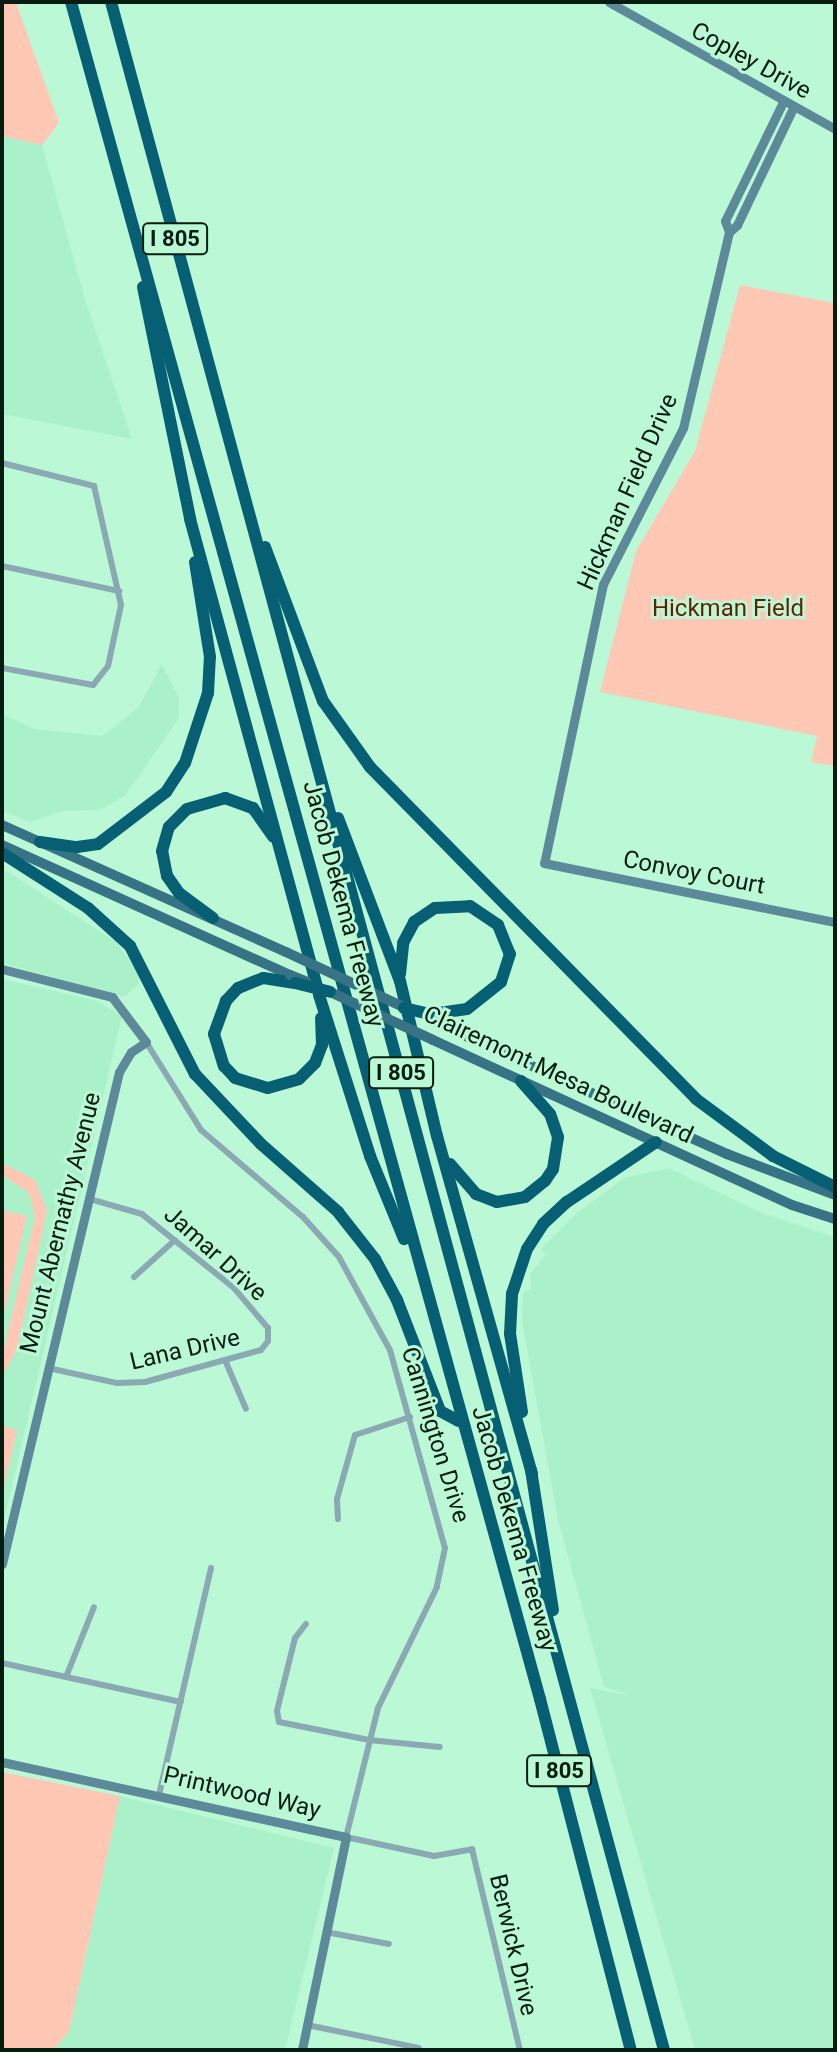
<!DOCTYPE html>
<html>
<head>
<meta charset="utf-8">
<style>
	body { margin:0 }
	#map { position:relative; width:837px; height:2052px; overflow:hidden; background:#bbf9d6; font-family:Roboto,sans-serif }
	div>[style] { position:absolute }
	[style*='--x'] { left:calc(var(--x)*1px); top:calc(var(--y)*1px); width:calc(var(--w)*1px); rotate:calc(var(--a)*1deg) }
	.built>* { inset:0; background:#aaf1c9 }
	.green>* { inset:0; background:#ffc8b5 }
	.street>* { height:6px; margin:-3px; padding:0 3px; transform-origin:3px; border-radius:3px; background:#8ba9b3 }
	.secondary>* { height:9px; margin:-4.5px; padding:0 4.5px; transform-origin:4.5px; border-radius:4.5px; background:#5c8a98 }
	.primary>* { height:10px; margin:-5px; padding:0 5px; transform-origin:5px; border-radius:5px; background:#377385 }
	.highway>* { height:12px; margin:-6px; padding:0 6px; transform-origin:6px; border-radius:6px; background:#075f74 }
	.primary-bridge>* { height:10px; margin:-5px; padding:0 5px; transform-origin:5px; border-radius:5px; background:#377385 }
	.highway-bridge>* { height:12px; margin:-6px; padding:0 6px; transform-origin:6px; border-radius:6px; background:#075f74 }
	span { translate:-50% -50%; white-space:nowrap; text-align:center; line-height:1.15; -webkit-text-stroke:6px #bbf9d6; paint-order:stroke }
	.shield-label span { padding:2px 6px; background:#bbf9d6; border:2px solid; border-radius:6px; -webkit-text-stroke-width:0 }
	.shield-label { font-size:22px; color:#051d11; font-weight:700 }
	.street-label { font-size:24px; color:#051d11 }
	.park-label { font-size:24px; color:#681d00 }
	.frame { position:absolute; inset:0; border:4px solid #051d11; pointer-events:none }
</style>
</head>
<body>
<div id="map">
	<div class="built">
		<i style="clip-path:polygon(2px 136px,42px 145px,85px 299px,132px 439px,2px 414px)"></i>
		<i style="clip-path:polygon(162px 664px,179px 698px,179px 718px,125px 796px,99px 810px,62px 811px,30px 822px,2px 811px,2px 714px,34px 729px,102px 736px,138px 708px)"></i>
		<i style="clip-path:polygon(2px 868px,116px 942px,139px 972px,138px 985px,123px 997px,2px 963px)"></i>
		<i style="clip-path:polygon(2px 979px,97px 1001px,122px 1016px,2px 1529px)"></i>
		<i style="clip-path:polygon(669px 1168px,757px 1211px,835px 1237px,835px 2050px,695px 2050px,590px 1688px,632px 1696px,604px 1687px,558px 1520px,522px 1321px,523px 1292px,531px 1289px,530px 1274px,545px 1255px,542px 1248px,577px 1213px,624px 1178px)"></i>
		<i style="clip-path:polygon(120px 1796px,334px 1848px,285px 2050px,53px 2050px,69px 2032px)"></i>
	</div>
	<div class="green">
		<i style="clip-path:polygon(2px 2px,16px 2px,59px 123px,42px 145px,2px 136px)"></i>
		<i style="clip-path:polygon(740px 285px,835px 303px,835px 766px,811px 762px,817px 736px,600px 692px,636px 551px,695px 451px)"></i>
		<i style="clip-path:polygon(2px 1163px,35px 1180px,47px 1210px,17px 1350px,2px 1376px,2px 1356px,35px 1217px,29px 1193px,2px 1175px)"></i>
		<i style="clip-path:polygon(2px 1210px,27px 1216px,2px 1322px)"></i>
		<i style="clip-path:polygon(2px 1426px,17px 1430px,2px 1495px)"></i>
		<i style="clip-path:polygon(2px 1772px,120px 1796px,69px 2032px,53px 2050px,2px 2050px)"></i>
	</div>
	<div class="street">
		<i style="--x:2;--y:463;--w:95;--a:14"></i>
		<i style="--x:94;--y:486;--w:122;--a:77.2"></i>
		<i style="--x:121;--y:605;--w:62;--a:102"></i>
		<i style="--x:108;--y:666;--w:24;--a:128"></i>
		<i style="--x:93;--y:685;--w:93;--a:-169.4"></i>
		<i style="--x:2;--y:566;--w:120;--a:12.1"></i>
		<i style="--x:146;--y:1042;--w:104;--a:58"></i>
		<i style="--x:201;--y:1130;--w:134;--a:40.5"></i>
		<i style="--x:303;--y:1217;--w:54;--a:48"></i>
		<i style="--x:339;--y:1257;--w:106;--a:61.3"></i>
		<i style="--x:390;--y:1350;--w:205;--a:74.5"></i>
		<i style="--x:445;--y:1548;--w:40;--a:102"></i>
		<i style="--x:437;--y:1587;--w:135;--a:116"></i>
		<i style="--x:378;--y:1708;--w:133;--a:103.9"></i>
		<i style="--x:346;--y:1837;--w:90;--a:12.2"></i>
		<i style="--x:434;--y:1856;--w:39;--a:-10"></i>
		<i style="--x:472;--y:1849;--w:207;--a:76.6"></i>
		<i style="--x:134;--y:1277;--w:55;--a:-42.1"></i>
		<i style="--x:225;--y:1360;--w:53;--a:66.8"></i>
		<i style="--x:48;--y:1368;--w:71;--a:12.3"></i>
		<i style="--x:117;--y:1383;--w:28;--a:-2"></i>
		<i style="--x:145;--y:1382;--w:120;--a:-15.4"></i>
		<i style="--x:261;--y:1350;--w:11;--a:-52"></i>
		<i style="--x:268;--y:1341;--w:13;--a:-90"></i>
		<i style="--x:268;--y:1328;--w:52;--a:-130.4"></i>
		<i style="--x:234;--y:1288;--w:118;--a:-141.2"></i>
		<i style="--x:142;--y:1214;--w:54;--a:-163.9"></i>
		<i style="--x:338;--y:1519;--w:20;--a:-93"></i>
		<i style="--x:337;--y:1499;--w:66;--a:-74.3"></i>
		<i style="--x:355;--y:1435;--w:58;--a:-18.1"></i>
		<i style="--x:306;--y:1624;--w:18;--a:128"></i>
		<i style="--x:295;--y:1638;--w:75;--a:103.9"></i>
		<i style="--x:277;--y:1711;--w:11;--a:80"></i>
		<i style="--x:279;--y:1722;--w:92;--a:11.3"></i>
		<i style="--x:369;--y:1740;--w:71;--a:5.6"></i>
		<i style="--x:2;--y:1663;--w:183;--a:12.3"></i>
		<i style="--x:66;--y:1677;--w:75;--a:-68.2"></i>
		<i style="--x:159;--y:1795;--w:233;--a:-77.1"></i>
		<i style="--x:326;--y:1932;--w:64;--a:10.8"></i>
		<i style="--x:307;--y:2025;--w:114;--a:11.6"></i>
	</div>
	<div class="secondary">
		<i style="--x:609;--y:2;--w:259;--a:29.3"></i>
		<i style="--x:783;--y:102;--w:132;--a:116"></i>
		<i style="--x:725;--y:221;--w:12;--a:70"></i>
		<i style="--x:729;--y:232;--w:201;--a:103.2"></i>
		<i style="--x:683;--y:428;--w:175;--a:117.1"></i>
		<i style="--x:603;--y:584;--w:285;--a:101.9"></i>
		<i style="--x:544;--y:863;--w:297;--a:11.5"></i>
		<i style="--x:729;--y:232;--w:11;--a:-41"></i>
		<i style="--x:737;--y:225;--w:130;--a:-64.4"></i>
		<i style="--x:2;--y:969;--w:114;--a:14.3"></i>
		<i style="--x:112;--y:997;--w:56;--a:52.9"></i>
		<i style="--x:146;--y:1042;--w:18;--a:146"></i>
		<i style="--x:131;--y:1052;--w:23;--a:121"></i>
		<i style="--x:119;--y:1072;--w:506;--a:103.38"></i>
		<i style="--x:2;--y:1762;--w:352;--a:12.3"></i>
		<i style="--x:346;--y:1837;--w:217;--a:101.7"></i>
	</div>
	<div class="primary">
		<i style="--x:2;--y:825;--w:311;--a:24.1"></i>
		<i style="--x:2;--y:845;--w:316;--a:24.3"></i>
		<i style="--x:430;--y:1020;--w:326;--a:24.3"></i>
		<i style="--x:727;--y:1154;--w:116;--a:20.8"></i>
		<i style="--x:433;--y:1040;--w:395;--a:24.7"></i>
		<i style="--x:792;--y:1205;--w:45;--a:18"></i>
	</div>
	<div class="highway">
		<i style="--x:71;--y:2;--w:1761;--a:74.55"></i>
		<i style="--x:540;--y:1699;--w:363;--a:75.5"></i>
		<i style="--x:111;--y:2;--w:2121;--a:74.89"></i>
		<i style="--x:143;--y:287;--w:237;--a:78.5"></i>
		<i style="--x:190;--y:519;--w:493;--a:74.8"></i>
		<i style="--x:319;--y:995;--w:169;--a:72.4"></i>
		<i style="--x:370;--y:1156;--w:90;--a:67.7"></i>
		<i style="--x:265;--y:547;--w:165;--a:69.4"></i>
		<i style="--x:323;--y:701;--w:81;--a:54.5"></i>
		<i style="--x:370;--y:767;--w:465;--a:45.5"></i>
		<i style="--x:696;--y:1099;--w:96;--a:36.5"></i>
		<i style="--x:773;--y:1156;--w:69;--a:26.6"></i>
		<i style="--x:338;--y:818;--w:174;--a:69.2"></i>
		<i style="--x:400;--y:981;--w:159;--a:76.6"></i>
		<i style="--x:437;--y:1136;--w:351;--a:74.3"></i>
		<i style="--x:40;--y:842;--w:37;--a:8"></i>
		<i style="--x:77;--y:847;--w:21;--a:-8"></i>
		<i style="--x:98;--y:844;--w:86;--a:-37.4"></i>
		<i style="--x:166;--y:792;--w:35;--a:-57"></i>
		<i style="--x:185;--y:763;--w:74;--a:-71.8"></i>
		<i style="--x:208;--y:693;--w:36;--a:-87"></i>
		<i style="--x:210;--y:657;--w:96;--a:-99"></i>
		<i style="--x:2;--y:853;--w:102;--a:32.6"></i>
		<i style="--x:88;--y:908;--w:57;--a:42.1"></i>
		<i style="--x:130;--y:946;--w:144;--a:63.1"></i>
		<i style="--x:195;--y:1074;--w:96;--a:46.7"></i>
		<i style="--x:261;--y:1144;--w:103;--a:41.4"></i>
		<i style="--x:338;--y:1212;--w:60;--a:51.8"></i>
		<i style="--x:375;--y:1259;--w:47;--a:61.8"></i>
		<i style="--x:397;--y:1300;--w:119;--a:68.8"></i>
		<i style="--x:440;--y:1411;--w:21;--a:28"></i>
		<i style="--x:213;--y:918;--w:42;--a:-143.7"></i>
		<i style="--x:179;--y:893;--w:21;--a:-125"></i>
		<i style="--x:167;--y:876;--w:25;--a:-101"></i>
		<i style="--x:162;--y:851;--w:25;--a:-74"></i>
		<i style="--x:169;--y:827;--w:25;--a:-45"></i>
		<i style="--x:187;--y:809;--w:40;--a:-16"></i>
		<i style="--x:225;--y:798;--w:30;--a:20"></i>
		<i style="--x:253;--y:808;--w:35;--a:55"></i>
		<i style="--x:400;--y:974;--w:31;--a:-84"></i>
		<i style="--x:403;--y:943;--w:24;--a:-62"></i>
		<i style="--x:414;--y:922;--w:25;--a:-34"></i>
		<i style="--x:435;--y:908;--w:35;--a:-3"></i>
		<i style="--x:470;--y:906;--w:34;--a:34"></i>
		<i style="--x:498;--y:925;--w:31;--a:68"></i>
		<i style="--x:510;--y:954;--w:29;--a:108"></i>
		<i style="--x:501;--y:982;--w:43;--a:141.5"></i>
		<i style="--x:467;--y:1009;--w:37;--a:172"></i>
		<i style="--x:295;--y:983;--w:32;--a:-171"></i>
		<i style="--x:263;--y:978;--w:27;--a:158"></i>
		<i style="--x:238;--y:988;--w:18;--a:133"></i>
		<i style="--x:226;--y:1001;--w:35;--a:110"></i>
		<i style="--x:214;--y:1034;--w:34;--a:73"></i>
		<i style="--x:224;--y:1066;--w:16;--a:47"></i>
		<i style="--x:235;--y:1078;--w:34;--a:17"></i>
		<i style="--x:268;--y:1088;--w:32;--a:-16"></i>
		<i style="--x:299;--y:1079;--w:23;--a:-45"></i>
		<i style="--x:315;--y:1063;--w:19;--a:-69"></i>
		<i style="--x:322;--y:1045;--w:27;--a:-92"></i>
		<i style="--x:450;--y:1164;--w:40;--a:49"></i>
		<i style="--x:476;--y:1194;--w:22;--a:21"></i>
		<i style="--x:497;--y:1202;--w:28;--a:-10"></i>
		<i style="--x:525;--y:1197;--w:26;--a:-39"></i>
		<i style="--x:545;--y:1181;--w:14;--a:-56"></i>
		<i style="--x:553;--y:1169;--w:32;--a:-81"></i>
		<i style="--x:558;--y:1137;--w:24;--a:-109"></i>
		<i style="--x:550;--y:1114;--w:44;--a:-131.3"></i>
		<i style="--x:522;--y:1412;--w:79;--a:-98.7"></i>
		<i style="--x:510;--y:1334;--w:40;--a:-87.1"></i>
		<i style="--x:512;--y:1294;--w:47;--a:-71.6"></i>
		<i style="--x:527;--y:1249;--w:30;--a:-57"></i>
		<i style="--x:543;--y:1224;--w:33;--a:-43"></i>
		<i style="--x:567;--y:1202;--w:107;--a:-34"></i>
		<i style="--x:531;--y:1470;--w:142;--a:81.1"></i>
	</div>
	<div class="primary-bridge">
		<i style="--x:286;--y:952;--w:137;--a:25.1"></i>
		<i style="--x:290;--y:975;--w:18;--a:22"></i>
		<i style="--x:326;--y:990;--w:118;--a:25"></i>
	</div>
	<div class="highway-bridge">
		<i style="--x:295;--y:983;--w:36;--a:14"></i>
		<i style="--x:404;--y:1008;--w:27;--a:13"></i>
	</div>
	<div class="shield-label">
		<span style="left:175px;top:239px">I 805</span>
		<span style="left:401px;top:1073px">I 805</span>
		<span style="left:559px;top:1771px">I 805</span>
	</div>
	<div class="street-label">
		<span style="left:751px;top:61px;rotate:29deg">Copley Drive</span>
		<span style="left:628px;top:492px;rotate:-66deg">Hickman Field Drive</span>
		<span style="left:694px;top:873px;rotate:11deg">Convoy Court</span>
		<span style="left:343px;top:904px;rotate:75deg">Jacob Dekema Freeway</span>
		<span style="left:558px;top:1075px;rotate:25deg">Clairemont Mesa Boulevard</span>
		<span style="left:61px;top:1223px;rotate:-76deg">Mount Abernathy Avenue</span>
		<span style="left:215px;top:1254px;rotate:42deg">Jamar Drive</span>
		<span style="left:185px;top:1350px;rotate:-13deg">Lana Drive</span>
		<span style="left:435px;top:1435px;rotate:73deg">Cannington Drive</span>
		<span style="left:514px;top:1529px;rotate:74deg">Jacob Dekema Freeway</span>
		<span style="left:242px;top:1793px;rotate:13deg">Printwood Way</span>
		<span style="left:513px;top:1945px;rotate:77deg">Berwick Drive</span>
	</div>
	<div class="park-label">
		<span style="left:728px;top:609px">Hickman Field</span>
	</div>
	<div class="frame"></div>
</div>
</body>
</html>
